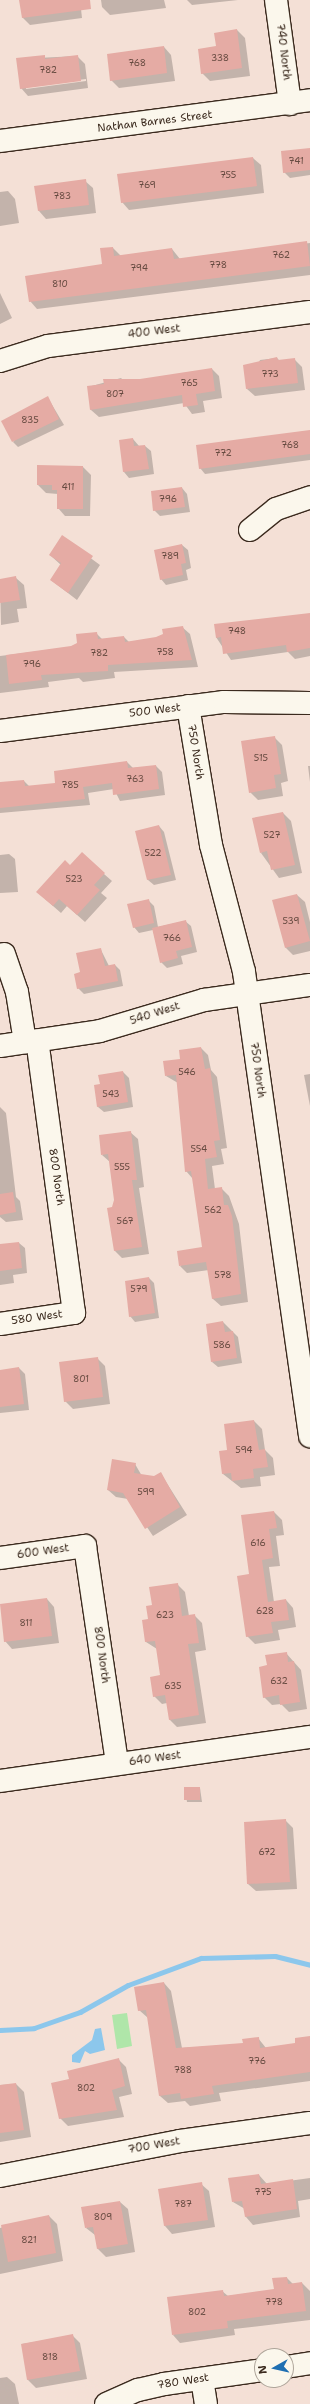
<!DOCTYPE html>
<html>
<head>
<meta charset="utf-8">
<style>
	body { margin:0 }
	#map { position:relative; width:310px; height:2404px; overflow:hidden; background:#f4e0d6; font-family:"Shantell Sans",sans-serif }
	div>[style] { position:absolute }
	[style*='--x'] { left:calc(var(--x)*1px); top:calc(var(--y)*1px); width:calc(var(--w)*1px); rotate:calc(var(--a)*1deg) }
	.green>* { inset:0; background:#afe6a9 }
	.water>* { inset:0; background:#8cc7ec }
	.shadow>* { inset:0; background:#0003 }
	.stream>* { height:5px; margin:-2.5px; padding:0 2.5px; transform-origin:2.5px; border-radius:2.5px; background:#8cc7ec }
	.building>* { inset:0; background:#e5aba4 }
	.roads { filter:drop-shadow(1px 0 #3b2a1e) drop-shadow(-1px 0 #3b2a1e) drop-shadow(0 1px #3b2a1e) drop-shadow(0 -1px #3b2a1e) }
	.minor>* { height:22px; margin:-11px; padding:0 11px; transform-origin:11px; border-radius:11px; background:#fbf7ec }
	span { translate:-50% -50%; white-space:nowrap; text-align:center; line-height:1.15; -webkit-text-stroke:3px #fbf7ec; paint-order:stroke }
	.number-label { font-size:9px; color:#664a40 }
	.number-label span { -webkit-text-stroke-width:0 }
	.street-label { font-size:11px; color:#3b2a1e }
	.north { position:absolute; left:254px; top:2348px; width:40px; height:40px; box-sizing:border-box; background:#fbf7ec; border:1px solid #aea59a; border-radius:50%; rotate:262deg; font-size:11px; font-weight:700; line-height:16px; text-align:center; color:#3b2a1e }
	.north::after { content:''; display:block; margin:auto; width:14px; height:18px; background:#1f6fb2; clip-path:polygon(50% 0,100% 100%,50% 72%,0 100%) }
</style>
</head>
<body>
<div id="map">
	<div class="green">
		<i style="clip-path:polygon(127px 2013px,132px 2046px,117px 2049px,112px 2015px)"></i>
	</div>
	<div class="water">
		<i style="clip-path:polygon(101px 2028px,105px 2050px,90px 2054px,85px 2051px,80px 2063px,72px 2062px,72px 2055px,92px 2040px,95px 2029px)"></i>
	</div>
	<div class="shadow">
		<i style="clip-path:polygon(20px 0,80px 0,82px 18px,30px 25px,23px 18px)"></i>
		<i style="clip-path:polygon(101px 0,164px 0,166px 8px,110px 15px,102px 7px)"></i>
		<i style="clip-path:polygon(187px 0,238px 0,192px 5px)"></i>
		<i style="clip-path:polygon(237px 30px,245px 38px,250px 76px,210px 81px,202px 73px)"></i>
		<i style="clip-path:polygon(164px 47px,171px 55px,175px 81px,119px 88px,111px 80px)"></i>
		<i style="clip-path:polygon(evenodd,77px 56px,85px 64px,88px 88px,28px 96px,21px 88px,17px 59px,77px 56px,86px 79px,86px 81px,26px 89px,26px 87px,86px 79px)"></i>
		<i style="clip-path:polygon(310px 149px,310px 175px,290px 178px,284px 172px)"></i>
		<i style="clip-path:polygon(253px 158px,261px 165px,264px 193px,129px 210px,122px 202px)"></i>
		<i style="clip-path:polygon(85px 181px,93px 188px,96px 213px,46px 219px,39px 211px,36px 187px)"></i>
		<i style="clip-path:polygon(8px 191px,15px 199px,19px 223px,0 226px,0 192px)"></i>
		<i style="clip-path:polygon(310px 243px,310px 275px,37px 309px,30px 301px,103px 265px,113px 248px,121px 256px,172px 249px,180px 259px)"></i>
		<i style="clip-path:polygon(0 293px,12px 318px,0 324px)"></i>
		<i style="clip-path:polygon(277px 358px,280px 361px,294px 359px,302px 367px,305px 390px,255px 396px,247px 389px,260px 360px)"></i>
		<i style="clip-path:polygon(212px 369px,219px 376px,222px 398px,203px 401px,205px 412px,192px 414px,184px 403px,99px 417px,91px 410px,88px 387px,121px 378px,124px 381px,140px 380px)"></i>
		<i style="clip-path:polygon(48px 398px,64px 425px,18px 447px,13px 442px)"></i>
		<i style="clip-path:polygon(310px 432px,310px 460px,205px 474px,200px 468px)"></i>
		<i style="clip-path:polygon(133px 439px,139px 446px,145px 446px,151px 451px,154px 474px,129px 478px,124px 472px,120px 441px)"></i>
		<i style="clip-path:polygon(83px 467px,91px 475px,90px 516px,65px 516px,58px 508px,58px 494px,46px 493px,38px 485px)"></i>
		<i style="clip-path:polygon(182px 488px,187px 494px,190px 512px,160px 516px,154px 510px)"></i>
		<i style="clip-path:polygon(62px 537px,100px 565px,77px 600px,51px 580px,61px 565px,50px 555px)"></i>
		<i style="clip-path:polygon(182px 545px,188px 550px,191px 568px,186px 570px,188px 580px,166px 585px,161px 579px)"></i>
		<i style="clip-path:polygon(16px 578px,24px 585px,27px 608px,17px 609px,19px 622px,1px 625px,0 580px)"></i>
		<i style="clip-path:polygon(310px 615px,310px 656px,295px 659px,288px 652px,231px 660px,216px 637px)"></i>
		<i style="clip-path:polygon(182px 627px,190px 634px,198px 667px,114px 672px,115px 678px,83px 682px,79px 678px,48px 682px,49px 687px,0 693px,0 656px,72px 647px,96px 633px,103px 640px,124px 637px,129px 642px,157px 638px)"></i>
		<i style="clip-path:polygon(274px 737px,282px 745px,288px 781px,281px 783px,283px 796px,258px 800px,250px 792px)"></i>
		<i style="clip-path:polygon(127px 762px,133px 768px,156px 766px,162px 772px,165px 795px,120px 801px,114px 789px,88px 793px,90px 805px,0 813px,0 783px,24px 781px,30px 787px,57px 784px)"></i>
		<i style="clip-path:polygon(308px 766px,310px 766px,310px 783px,310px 782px)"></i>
		<i style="clip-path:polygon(283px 813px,291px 821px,302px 873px,279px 878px,261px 853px)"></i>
		<i style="clip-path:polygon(159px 826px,164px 832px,176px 880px,154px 885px,148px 880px,137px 832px)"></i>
		<i style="clip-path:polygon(9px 854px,15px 859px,18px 892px,0 893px,0 855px)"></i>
		<i style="clip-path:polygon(70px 866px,104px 874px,112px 881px,101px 893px,107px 898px,85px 922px,67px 906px,61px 913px,45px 899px)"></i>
		<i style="clip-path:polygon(297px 895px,305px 902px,310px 922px,310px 951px,293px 955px,286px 948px)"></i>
		<i style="clip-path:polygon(148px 900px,154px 906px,158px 927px,185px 921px,191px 926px,197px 952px,181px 956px,183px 964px,167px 968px,161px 962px,153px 930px,139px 933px,134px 927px)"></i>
		<i style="clip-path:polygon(101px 950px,109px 966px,115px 965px,120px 970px,123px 986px,84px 994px,78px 988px,81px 973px)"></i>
		<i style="clip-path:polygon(201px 1048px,208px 1055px,211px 1070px,217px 1077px,227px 1148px,221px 1149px,224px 1164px,212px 1166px,215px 1189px,221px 1188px,229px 1196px,239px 1224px,248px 1302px,221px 1306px,213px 1299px,209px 1270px,187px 1273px,180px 1266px,204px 1248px,193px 1179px,186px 1171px,178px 1083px,166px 1076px)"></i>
		<i style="clip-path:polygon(123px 1072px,129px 1078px,133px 1107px,104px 1112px,98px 1107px,101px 1085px)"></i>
		<i style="clip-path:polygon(310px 1074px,310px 1106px,304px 1075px)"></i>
		<i style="clip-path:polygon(0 1107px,6px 1113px,16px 1197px,20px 1201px,23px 1220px,6px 1222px,0 1217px)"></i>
		<i style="clip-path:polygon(130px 1132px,138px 1139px,144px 1187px,139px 1188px,149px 1254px,122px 1258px,115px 1251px,115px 1200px,110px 1162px,102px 1155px)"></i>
		<i style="clip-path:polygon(19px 1243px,25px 1248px,27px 1273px,13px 1275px,14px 1283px,0 1285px,0 1245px)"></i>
		<i style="clip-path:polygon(149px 1278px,154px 1283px,159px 1318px,135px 1322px,130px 1316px)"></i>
		<i style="clip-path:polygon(223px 1322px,238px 1337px,242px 1363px,218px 1367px,212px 1362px)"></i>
		<i style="clip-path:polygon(97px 1358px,105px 1366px,110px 1404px,73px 1409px,65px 1401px)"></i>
		<i style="clip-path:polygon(19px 1368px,25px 1374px,29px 1410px,0 1413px,0 1371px)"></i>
		<i style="clip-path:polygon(254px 1421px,262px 1429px,265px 1450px,273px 1458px,275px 1475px,260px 1477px,261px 1486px,241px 1488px,223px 1474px,228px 1451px)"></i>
		<i style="clip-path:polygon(135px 1464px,142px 1476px,154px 1478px,161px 1474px,187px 1515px,153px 1536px,128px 1499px,116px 1497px,108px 1490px)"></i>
		<i style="clip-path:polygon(274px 1512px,282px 1520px,284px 1535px,276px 1536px,280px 1566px,269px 1567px,274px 1602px,286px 1600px,293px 1608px,296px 1627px,278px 1630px,280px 1640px,255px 1644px,247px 1636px,250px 1575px)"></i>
		<i style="clip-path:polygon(177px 1584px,185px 1592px,189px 1616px,194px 1615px,202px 1623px,206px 1650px,195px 1652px,206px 1723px,177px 1727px,170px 1720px,167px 1703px,162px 1704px,154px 1696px,161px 1676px,157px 1649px,146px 1642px,153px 1606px)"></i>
		<i style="clip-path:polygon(47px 1599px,54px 1607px,59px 1643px,12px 1649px,5px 1641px)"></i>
		<i style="clip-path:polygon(286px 1653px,301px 1670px,307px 1709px,289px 1712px,281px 1704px,272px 1705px,264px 1697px,268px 1666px)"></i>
		<i style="clip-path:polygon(185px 1788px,200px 1788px,202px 1802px,187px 1802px)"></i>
		<i style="clip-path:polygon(285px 1820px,293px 1828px,297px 1889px,256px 1891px,248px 1884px)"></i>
		<i style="clip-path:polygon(164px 1983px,171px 1991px,182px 2048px,244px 2044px,258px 2038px,266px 2048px,296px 2044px,310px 2037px,310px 2081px,219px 2093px,221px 2101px,190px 2106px,185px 2101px,168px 2103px,160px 2096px,148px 2018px,139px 2010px)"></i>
		<i style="clip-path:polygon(119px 2060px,126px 2067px,132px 2094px,119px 2097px,124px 2117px,68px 2126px,60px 2118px,70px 2080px)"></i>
		<i style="clip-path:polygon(16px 2084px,24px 2092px,31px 2137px,0 2142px,0 2085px)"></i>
		<i style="clip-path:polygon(259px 2175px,267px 2184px,310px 2178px,310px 2199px,298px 2201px,300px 2217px,253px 2225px,246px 2217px,245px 2209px,233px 2202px)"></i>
		<i style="clip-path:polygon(201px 2184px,209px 2191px,215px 2227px,172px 2234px,165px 2226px,159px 2190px)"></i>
		<i style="clip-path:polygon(120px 2202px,128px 2209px,135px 2252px,106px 2257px,98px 2249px,95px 2235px,86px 2228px)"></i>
		<i style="clip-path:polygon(49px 2216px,57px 2224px,63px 2261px,0 2274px,0 2228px)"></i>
		<i style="clip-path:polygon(287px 2278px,293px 2284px,302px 2283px,310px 2291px,310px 2320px,234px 2329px,235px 2335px,180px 2343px,173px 2335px,222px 2291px,228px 2296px,275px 2290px)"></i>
		<i style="clip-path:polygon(73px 2336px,80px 2343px,87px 2379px,36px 2388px,28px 2380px,22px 2344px)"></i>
		<i style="clip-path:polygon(7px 2377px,15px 2384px,19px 2404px,0 2404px,0 2378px)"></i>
	</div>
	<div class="stream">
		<i style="--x:0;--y:2030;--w:34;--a:-3"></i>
		<i style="--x:34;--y:2028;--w:49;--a:-19.2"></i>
		<i style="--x:80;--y:2012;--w:55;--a:-29.4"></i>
		<i style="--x:128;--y:1985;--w:78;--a:-20.3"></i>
		<i style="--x:201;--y:1958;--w:74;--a:-1.5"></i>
		<i style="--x:275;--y:1956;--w:36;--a:14"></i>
	</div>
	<div class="building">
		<i style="clip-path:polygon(19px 0,90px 0,91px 9px,22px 18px)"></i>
		<i style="clip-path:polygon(237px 29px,242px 68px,201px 74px,198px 49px,216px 46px,214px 33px)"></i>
		<i style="clip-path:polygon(164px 46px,167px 73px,110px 81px,107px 54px)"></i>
		<i style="clip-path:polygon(45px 55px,45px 59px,78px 55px,81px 81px,20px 89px,16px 58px)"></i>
		<i style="clip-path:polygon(310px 148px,310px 170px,283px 173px,281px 151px)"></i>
		<i style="clip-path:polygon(253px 157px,257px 186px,121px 203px,117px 174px)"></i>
		<i style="clip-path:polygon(86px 179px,89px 205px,38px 211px,34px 186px)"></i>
		<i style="clip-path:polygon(307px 241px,310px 266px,29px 302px,25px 276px,102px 264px,100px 248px,113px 247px,114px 256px,172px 248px,174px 259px)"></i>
		<i style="clip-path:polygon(277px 357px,278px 360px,295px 358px,298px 383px,246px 389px,243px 365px)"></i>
		<i style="clip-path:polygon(212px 368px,215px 391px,196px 394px,198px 405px,183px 407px,182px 395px,90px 410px,87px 386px,104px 384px,103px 379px,140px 379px)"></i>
		<i style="clip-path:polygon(48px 396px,59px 419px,12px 442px,1px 421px)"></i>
		<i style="clip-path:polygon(310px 430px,310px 454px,199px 469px,196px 445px)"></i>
		<i style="clip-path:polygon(133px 438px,134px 446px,145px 445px,149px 469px,123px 472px,119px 440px)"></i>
		<i style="clip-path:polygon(37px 465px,83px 466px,83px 509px,57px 509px,57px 490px,52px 490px,52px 485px,37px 485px)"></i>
		<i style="clip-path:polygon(182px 487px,185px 507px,153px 511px,151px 491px)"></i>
		<i style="clip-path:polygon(62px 535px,93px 556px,68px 593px,50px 580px,61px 563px,49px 555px)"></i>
		<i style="clip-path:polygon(182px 544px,186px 563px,181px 564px,183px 575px,160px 580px,154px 550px)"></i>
		<i style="clip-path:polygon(16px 576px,20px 600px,0 603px,0 579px)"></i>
		<i style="clip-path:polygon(310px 613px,310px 648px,287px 652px,286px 645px,223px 654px,221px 637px,216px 638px,214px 624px)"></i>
		<i style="clip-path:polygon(183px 626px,192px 660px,108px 665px,108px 671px,41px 675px,42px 680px,9px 684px,6px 655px,71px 646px,77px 643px,76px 634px,97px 632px,98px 639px,124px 636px,125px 642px,156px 637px,163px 634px,162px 629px)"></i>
		<i style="clip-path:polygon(275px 736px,281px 774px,274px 775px,276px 788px,249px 793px,241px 741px)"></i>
		<i style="clip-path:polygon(127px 761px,128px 768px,156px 765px,159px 789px,113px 795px,112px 783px,83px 787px,85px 799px,0 808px,0 782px,24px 780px,25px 786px,55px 783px,54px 771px)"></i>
		<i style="clip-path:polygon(283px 812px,295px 865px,271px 870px,267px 851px,260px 853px,252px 818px)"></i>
		<i style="clip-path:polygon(159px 825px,171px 875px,147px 880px,135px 831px)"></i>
		<i style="clip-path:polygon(82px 852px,105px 873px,94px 885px,100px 890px,77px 915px,59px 899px,53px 906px,36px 892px,65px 860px,70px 865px)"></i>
		<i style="clip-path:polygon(297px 894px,310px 941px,285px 948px,272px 900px)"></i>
		<i style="clip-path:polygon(149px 899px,154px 923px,133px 928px,127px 904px)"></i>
		<i style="clip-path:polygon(186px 920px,192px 947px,176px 951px,178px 958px,160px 963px,152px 928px)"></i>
		<i style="clip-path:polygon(101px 948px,105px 966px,115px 964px,118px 981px,77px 989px,74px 974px,80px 972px,76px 953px)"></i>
		<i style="clip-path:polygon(201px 1047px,205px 1069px,210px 1068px,220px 1140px,214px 1141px,217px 1157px,205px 1159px,208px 1189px,222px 1187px,224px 1205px,228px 1205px,232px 1216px,241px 1294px,212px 1299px,206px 1262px,179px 1266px,177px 1251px,202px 1247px,191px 1171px,185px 1172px,176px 1075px,165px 1076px,163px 1061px,180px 1059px,179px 1050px)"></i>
		<i style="clip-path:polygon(123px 1071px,128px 1102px,97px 1107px,94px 1085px,100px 1084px,98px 1075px)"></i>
		<i style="clip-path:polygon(131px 1131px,137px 1180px,132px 1180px,142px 1247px,114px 1251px,107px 1208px,112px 1207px,114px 1200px,108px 1154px,101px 1155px,99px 1135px)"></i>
		<i style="clip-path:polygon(13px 1192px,16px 1212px,0 1215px,0 1194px)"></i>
		<i style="clip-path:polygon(19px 1242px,22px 1268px,0 1271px,0 1244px)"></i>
		<i style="clip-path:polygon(149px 1277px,155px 1313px,129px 1317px,125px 1281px)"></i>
		<i style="clip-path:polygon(223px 1321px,225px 1332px,233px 1331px,237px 1358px,211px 1362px,206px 1324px)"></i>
		<i style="clip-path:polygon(98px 1357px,103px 1397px,64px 1402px,59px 1362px)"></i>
		<i style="clip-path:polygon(19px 1367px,24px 1404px,0 1407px,0 1370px)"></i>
		<i style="clip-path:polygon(254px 1420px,259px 1450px,265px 1449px,268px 1467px,253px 1469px,254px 1478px,232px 1481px,231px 1473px,222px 1474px,219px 1451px,227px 1450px,224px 1424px)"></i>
		<i style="clip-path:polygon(112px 1459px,136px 1463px,134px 1473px,154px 1476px,161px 1472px,180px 1507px,145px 1529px,123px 1493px,107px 1490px)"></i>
		<i style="clip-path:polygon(274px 1511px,277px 1528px,269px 1529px,273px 1558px,262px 1560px,268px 1602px,286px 1599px,289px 1620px,271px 1622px,273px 1633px,246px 1637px,237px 1576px,249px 1574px,241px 1515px)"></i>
		<i style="clip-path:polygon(178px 1583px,182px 1616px,195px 1614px,199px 1643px,188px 1644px,199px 1715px,169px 1720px,165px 1695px,153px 1697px,150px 1677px,160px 1675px,155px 1641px,145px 1642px,142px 1620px,148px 1619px,146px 1606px,152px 1605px,149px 1587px)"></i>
		<i style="clip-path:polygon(47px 1598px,52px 1636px,4px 1642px,0 1604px)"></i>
		<i style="clip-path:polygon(287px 1652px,288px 1662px,294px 1661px,300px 1702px,280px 1705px,279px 1695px,263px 1698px,259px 1667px,267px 1665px,265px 1655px)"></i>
		<i style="clip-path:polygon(184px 1787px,200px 1787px,200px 1800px,184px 1800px)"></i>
		<i style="clip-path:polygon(286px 1819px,290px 1882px,247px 1884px,244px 1822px)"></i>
		<i style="clip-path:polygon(164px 1982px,176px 2048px,243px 2043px,242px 2039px,259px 2037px,260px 2048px,295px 2043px,295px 2038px,310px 2036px,310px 2072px,212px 2086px,214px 2094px,181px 2099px,180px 2093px,159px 2096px,146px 2010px,138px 2011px,134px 1987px)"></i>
		<i style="clip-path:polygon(119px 2058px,125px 2086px,112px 2090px,117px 2110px,59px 2119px,51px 2083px,69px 2079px,67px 2071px)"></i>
		<i style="clip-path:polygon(16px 2083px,24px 2130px,0 2133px,0 2085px)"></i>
		<i style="clip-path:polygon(259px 2174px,261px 2184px,293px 2179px,297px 2209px,245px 2217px,242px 2201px,232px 2202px,228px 2178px)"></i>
		<i style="clip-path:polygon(202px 2182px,208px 2220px,164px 2226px,158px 2189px)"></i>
		<i style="clip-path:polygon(120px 2201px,128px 2244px,97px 2249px,93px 2227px,85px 2228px,81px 2207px)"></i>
		<i style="clip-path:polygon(49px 2215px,56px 2253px,8px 2262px,1px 2225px)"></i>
		<i style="clip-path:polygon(287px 2277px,288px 2284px,302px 2282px,306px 2311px,227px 2321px,228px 2328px,172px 2335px,167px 2297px,223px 2290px,224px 2296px,274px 2289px,272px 2278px)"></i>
		<i style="clip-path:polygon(73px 2334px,80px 2371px,27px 2380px,21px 2344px)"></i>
	</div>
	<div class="roads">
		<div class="minor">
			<i style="--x:276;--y:0;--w:105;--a:82.3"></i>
			<i style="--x:0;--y:141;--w:313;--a:-7.5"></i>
			<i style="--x:0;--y:361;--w:50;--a:-17.4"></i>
			<i style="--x:48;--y:346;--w:264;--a:-7.4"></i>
			<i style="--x:250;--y:530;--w:33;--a:-39"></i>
			<i style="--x:276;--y:509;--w:36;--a:-19"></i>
			<i style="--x:188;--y:706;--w:141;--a:80.6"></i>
			<i style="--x:211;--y:845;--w:131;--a:75.4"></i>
			<i style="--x:244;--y:972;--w:469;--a:81.9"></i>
			<i style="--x:0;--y:731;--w:226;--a:-7.4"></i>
			<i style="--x:224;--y:702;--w:86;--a:0.7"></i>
			<i style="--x:4;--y:954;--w:40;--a:71.1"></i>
			<i style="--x:17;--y:992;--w:51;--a:80.9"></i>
			<i style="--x:0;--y:1046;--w:101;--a:-8.5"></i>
			<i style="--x:100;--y:1031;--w:109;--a:-16.6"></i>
			<i style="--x:204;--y:1000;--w:107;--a:-8.1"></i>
			<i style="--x:0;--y:1324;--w:75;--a:-8.5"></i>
			<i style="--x:74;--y:1313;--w:275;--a:-97.7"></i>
			<i style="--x:0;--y:1558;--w:86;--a:-8"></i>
			<i style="--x:85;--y:1546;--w:220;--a:81.6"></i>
			<i style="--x:0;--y:1781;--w:313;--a:-8.1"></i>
			<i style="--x:0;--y:2176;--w:183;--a:-11"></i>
			<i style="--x:180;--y:2141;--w:131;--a:-7.9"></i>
			<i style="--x:286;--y:2367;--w:24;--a:-9"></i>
			<i style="--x:202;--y:2379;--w:25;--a:81"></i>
			<i style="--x:106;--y:2404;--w:35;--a:-24"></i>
			<i style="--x:138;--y:2390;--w:27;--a:-13"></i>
			<i style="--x:164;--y:2384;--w:99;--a:-8.1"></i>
		</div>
	</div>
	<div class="number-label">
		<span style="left:220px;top:58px">338</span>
		<span style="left:137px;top:63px">768</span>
		<span style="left:48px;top:70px">782</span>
		<span style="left:296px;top:161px">741</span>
		<span style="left:228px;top:175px">755</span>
		<span style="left:147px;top:185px">769</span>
		<span style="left:62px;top:196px">783</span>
		<span style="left:281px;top:255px">762</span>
		<span style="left:218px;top:265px">778</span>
		<span style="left:139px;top:268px">794</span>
		<span style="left:60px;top:284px">810</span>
		<span style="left:270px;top:374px">773</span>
		<span style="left:189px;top:383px">765</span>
		<span style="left:115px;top:394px">807</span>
		<span style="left:30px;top:420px">835</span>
		<span style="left:290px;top:445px">768</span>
		<span style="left:223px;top:453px">772</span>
		<span style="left:68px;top:487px">411</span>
		<span style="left:168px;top:499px">796</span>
		<span style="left:170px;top:556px">789</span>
		<span style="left:237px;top:631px">748</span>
		<span style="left:165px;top:652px">758</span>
		<span style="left:99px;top:653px">782</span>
		<span style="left:32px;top:664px">796</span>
		<span style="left:261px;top:758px">515</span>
		<span style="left:135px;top:779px">763</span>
		<span style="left:70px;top:785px">785</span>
		<span style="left:272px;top:835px">527</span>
		<span style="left:153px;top:853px">522</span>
		<span style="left:74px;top:879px">523</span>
		<span style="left:291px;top:921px">539</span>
		<span style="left:172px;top:938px">766</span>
		<span style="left:187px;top:1072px">546</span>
		<span style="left:111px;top:1094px">543</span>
		<span style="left:199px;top:1149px">554</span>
		<span style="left:122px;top:1167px">555</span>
		<span style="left:213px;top:1210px">562</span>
		<span style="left:125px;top:1221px">567</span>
		<span style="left:223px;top:1275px">578</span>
		<span style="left:139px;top:1289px">579</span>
		<span style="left:222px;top:1345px">586</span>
		<span style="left:81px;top:1379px">801</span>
		<span style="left:244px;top:1450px">594</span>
		<span style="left:146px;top:1492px">599</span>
		<span style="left:258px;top:1543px">616</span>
		<span style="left:265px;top:1611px">628</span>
		<span style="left:165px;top:1615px">623</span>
		<span style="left:26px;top:1623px">811</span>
		<span style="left:279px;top:1681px">632</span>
		<span style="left:173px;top:1686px">635</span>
		<span style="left:267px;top:1852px">672</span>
		<span style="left:257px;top:2061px">776</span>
		<span style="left:183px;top:2070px">788</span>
		<span style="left:86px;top:2088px">802</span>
		<span style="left:263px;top:2192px">775</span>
		<span style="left:183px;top:2204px">787</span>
		<span style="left:103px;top:2217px">809</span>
		<span style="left:29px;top:2240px">821</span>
		<span style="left:274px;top:2302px">778</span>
		<span style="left:197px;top:2312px">802</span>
		<span style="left:50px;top:2357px">818</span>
	</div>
	<div class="street-label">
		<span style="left:283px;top:52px;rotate:83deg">740 North</span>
		<span style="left:155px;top:122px;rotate:-7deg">Nathan Barnes Street</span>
		<span style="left:154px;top:332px;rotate:-7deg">400 West</span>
		<span style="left:155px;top:711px;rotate:-7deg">500 West</span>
		<span style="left:195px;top:752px;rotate:81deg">750 North</span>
		<span style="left:155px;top:1014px;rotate:-18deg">540 West</span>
		<span style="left:257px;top:1070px;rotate:82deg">750 North</span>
		<span style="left:56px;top:1177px;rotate:82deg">800 North</span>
		<span style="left:37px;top:1318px;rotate:-8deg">580 West</span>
		<span style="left:43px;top:1552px;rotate:-8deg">600 West</span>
		<span style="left:101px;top:1655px;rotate:82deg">800 North</span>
		<span style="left:155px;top:1759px;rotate:-8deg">640 West</span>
		<span style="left:154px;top:2146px;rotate:-10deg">700 West</span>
		<span style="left:183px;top:2382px;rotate:-9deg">780 West</span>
	</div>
	<div class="north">N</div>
</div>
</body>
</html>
